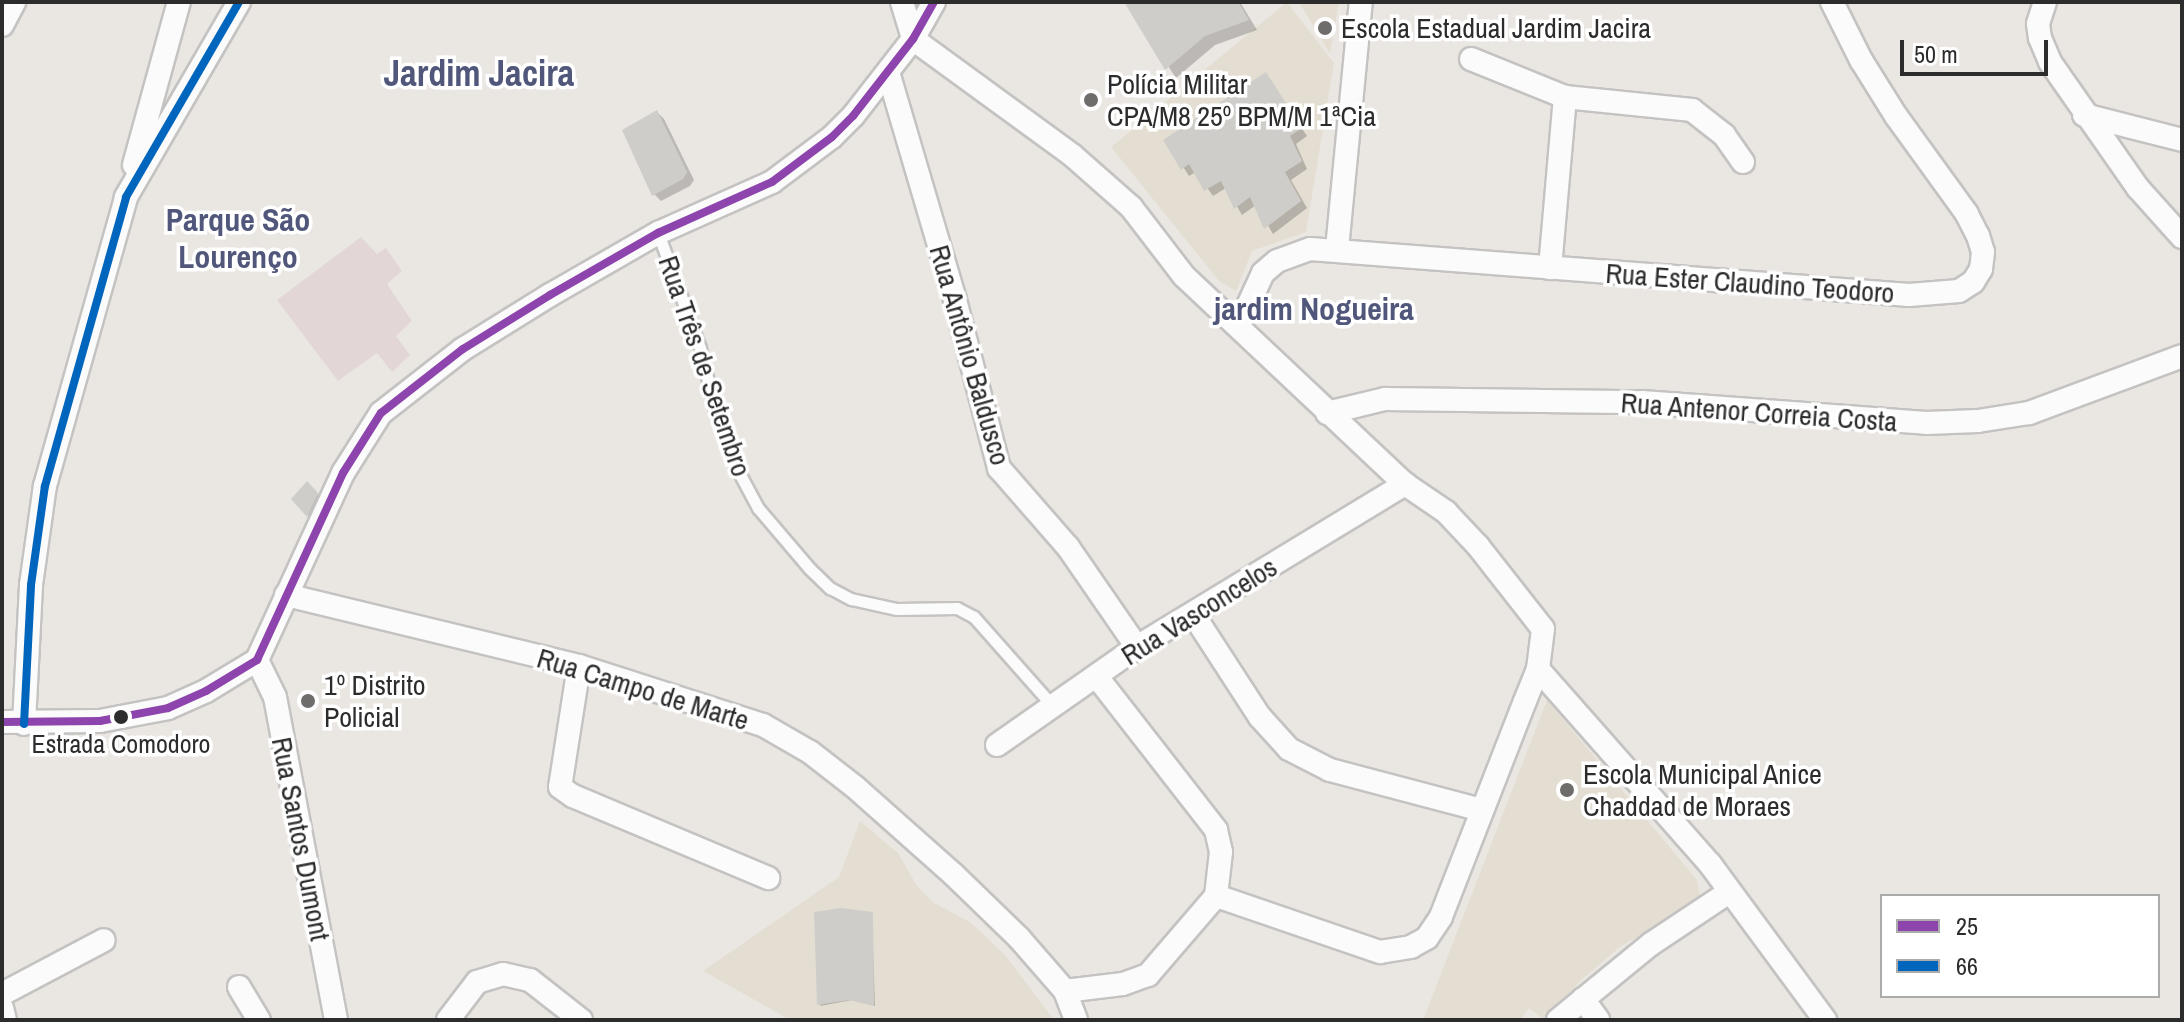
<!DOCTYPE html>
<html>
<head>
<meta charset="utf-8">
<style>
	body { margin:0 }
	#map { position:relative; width:2184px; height:1022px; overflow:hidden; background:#eae7e3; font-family:"Archivo Narrow",sans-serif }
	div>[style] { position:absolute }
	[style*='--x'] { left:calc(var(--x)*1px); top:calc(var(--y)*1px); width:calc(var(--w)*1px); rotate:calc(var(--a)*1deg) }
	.education>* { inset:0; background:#e4ded2 }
	.medical>* { inset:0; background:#e2d7d6 }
	.shadow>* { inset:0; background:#0003 }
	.building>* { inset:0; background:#cfcdca }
	.roads { filter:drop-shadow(2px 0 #c4c3c2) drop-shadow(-2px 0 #c4c3c2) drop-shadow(0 2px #c4c3c2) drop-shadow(0 -2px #c4c3c2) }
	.lane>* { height:11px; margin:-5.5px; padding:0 5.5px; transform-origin:5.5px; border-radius:5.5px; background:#fcfbfb }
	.street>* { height:22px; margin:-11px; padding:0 11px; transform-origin:11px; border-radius:11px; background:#fcfbfb }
	.bus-1>* { height:8px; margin:-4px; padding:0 4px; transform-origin:4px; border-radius:4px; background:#8e44ad }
	.bus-2>* { height:8px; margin:-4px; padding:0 4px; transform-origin:4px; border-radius:4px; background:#0065bd }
	.dots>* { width:22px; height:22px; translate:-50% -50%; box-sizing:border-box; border:4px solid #fff; border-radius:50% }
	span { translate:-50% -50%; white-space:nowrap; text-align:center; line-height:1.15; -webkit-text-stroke:7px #fff; paint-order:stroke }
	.bus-label { font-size:26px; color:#2c2c2c }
	.poi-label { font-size:28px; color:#2c2c2c }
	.left { translate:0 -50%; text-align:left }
	.street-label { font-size:28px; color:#2c2c2c }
	.quarter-label { font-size:32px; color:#50577a; font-weight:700 }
	.district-label { font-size:36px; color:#50577a; font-weight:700 }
	.frame { position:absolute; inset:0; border:4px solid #2c2c2c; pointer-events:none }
	.legend { position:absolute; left:1880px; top:894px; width:280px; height:104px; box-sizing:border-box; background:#fff; border:2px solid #ababab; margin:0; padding:10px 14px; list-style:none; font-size:24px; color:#2c2c2c }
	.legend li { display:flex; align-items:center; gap:16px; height:40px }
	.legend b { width:40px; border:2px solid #ababab }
	.scale { position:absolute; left:1900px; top:40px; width:148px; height:36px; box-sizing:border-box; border:4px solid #2c2c2c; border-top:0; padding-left:10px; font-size:24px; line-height:28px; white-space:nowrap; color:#2c2c2c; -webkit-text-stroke:6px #fff; paint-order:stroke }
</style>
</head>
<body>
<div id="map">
	<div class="education">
		<i style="clip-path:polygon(1287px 2px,1334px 63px,1306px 232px,1252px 251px,1236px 291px,1219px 281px,1111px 147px)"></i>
		<i style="clip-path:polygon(1299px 2px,1339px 2px,1330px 54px)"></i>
		<i style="clip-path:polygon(1547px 700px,1697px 880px,1700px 896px,1675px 917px,1621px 946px,1581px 980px,1545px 1020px,1529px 1008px,1521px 1020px,1423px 1020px)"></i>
		<i style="clip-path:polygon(860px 821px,898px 853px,917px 886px,934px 903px,970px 922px,1006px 956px,1054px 1020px,790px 1020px,703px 971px,839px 877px)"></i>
	</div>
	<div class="medical">
		<i style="clip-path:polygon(361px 237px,377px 254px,386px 248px,402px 271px,387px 284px,412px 321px,396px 336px,410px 355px,392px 372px,377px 353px,338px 381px,277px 300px)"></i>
	</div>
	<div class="shadow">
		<i style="clip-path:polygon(1126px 2px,1240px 2px,1257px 30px,1215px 45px,1176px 78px)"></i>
		<i style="clip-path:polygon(1266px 75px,1307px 136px,1296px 144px,1307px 169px,1291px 180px,1307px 208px,1273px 234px,1256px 205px,1242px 215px,1226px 188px,1213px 196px,1196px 172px,1189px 176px,1166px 140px)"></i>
		<i style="clip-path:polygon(657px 112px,664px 119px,694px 180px,690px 186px,661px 201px,654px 194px)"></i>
		<i style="clip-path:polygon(307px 484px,322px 499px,312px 519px,293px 499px)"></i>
		<i style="clip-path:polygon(872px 914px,875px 1006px,852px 1000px,820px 1006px)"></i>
	</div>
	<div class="building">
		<i style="clip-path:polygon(1124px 2px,1238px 2px,1249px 20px,1205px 36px,1165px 70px)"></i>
		<i style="clip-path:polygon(1266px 72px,1302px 128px,1290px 136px,1302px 161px,1285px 172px,1301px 201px,1264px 229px,1250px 197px,1234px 209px,1221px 181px,1204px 191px,1189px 164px,1181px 170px,1163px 140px)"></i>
		<i style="clip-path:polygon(657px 110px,687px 172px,683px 179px,652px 196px,622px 130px)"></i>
		<i style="clip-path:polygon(307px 481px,318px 493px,307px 517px,291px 499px)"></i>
		<i style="clip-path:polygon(841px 908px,873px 912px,874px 1006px,849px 1000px,817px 1005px,814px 912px)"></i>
	</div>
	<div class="roads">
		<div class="lane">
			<i style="--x:658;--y:233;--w:122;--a:69.9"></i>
			<i style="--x:700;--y:348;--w:64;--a:76.4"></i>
			<i style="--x:715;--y:410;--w:59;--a:70"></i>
			<i style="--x:735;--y:465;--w:49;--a:61.9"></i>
			<i style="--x:758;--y:508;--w:80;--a:49.6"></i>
			<i style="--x:810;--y:569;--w:28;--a:44"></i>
			<i style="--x:830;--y:588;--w:24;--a:28"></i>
			<i style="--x:851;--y:599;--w:47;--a:12.3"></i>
			<i style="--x:897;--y:609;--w:60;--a:-1"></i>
			<i style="--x:957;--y:608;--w:19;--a:28"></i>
			<i style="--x:974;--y:617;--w:116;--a:48.5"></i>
		</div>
		<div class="street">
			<i style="--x:902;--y:2;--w:39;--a:73"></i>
			<i style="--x:2045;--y:2;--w:23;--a:108"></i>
			<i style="--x:2038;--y:24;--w:14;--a:82"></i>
			<i style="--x:2040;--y:38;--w:26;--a:67"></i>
			<i style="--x:2050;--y:62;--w:154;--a:55.1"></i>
			<i style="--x:2138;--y:188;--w:66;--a:48.1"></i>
			<i style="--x:2;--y:25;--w:26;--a:-62"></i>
			<i style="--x:913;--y:39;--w:197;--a:36.1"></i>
			<i style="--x:1072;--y:155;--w:79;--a:41.4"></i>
			<i style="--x:1131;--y:207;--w:87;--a:52.5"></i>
			<i style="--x:1184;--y:276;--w:303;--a:43.3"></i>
			<i style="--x:1405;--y:484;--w:50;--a:34.3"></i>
			<i style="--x:1446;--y:512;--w:47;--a:46.7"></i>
			<i style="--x:1478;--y:546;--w:105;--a:51.9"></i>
			<i style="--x:1543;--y:629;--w:40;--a:97.1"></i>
			<i style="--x:1538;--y:669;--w:35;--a:112"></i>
			<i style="--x:1525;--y:701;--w:232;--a:111.3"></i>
			<i style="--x:1441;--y:917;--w:25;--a:124"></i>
			<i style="--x:1427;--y:938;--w:18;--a:151"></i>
			<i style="--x:1411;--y:947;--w:31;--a:171"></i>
			<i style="--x:1380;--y:952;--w:173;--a:-161.1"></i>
			<i style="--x:1471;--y:59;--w:101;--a:22"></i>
			<i style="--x:1565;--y:97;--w:128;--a:5.8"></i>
			<i style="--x:1692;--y:110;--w:41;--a:38"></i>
			<i style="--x:1724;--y:135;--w:33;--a:55"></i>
			<i style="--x:888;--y:72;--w:238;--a:73.6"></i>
			<i style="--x:955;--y:300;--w:174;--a:75.3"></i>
			<i style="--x:999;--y:468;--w:105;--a:48.9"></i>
			<i style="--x:1068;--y:547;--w:121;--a:55.4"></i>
			<i style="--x:2084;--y:115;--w:101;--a:14.3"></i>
			<i style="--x:134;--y:165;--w:169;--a:-74.6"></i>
			<i style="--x:1337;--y:249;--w:248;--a:-84.5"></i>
			<i style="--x:1550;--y:268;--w:172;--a:-85"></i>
			<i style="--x:1239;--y:325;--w:57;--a:-65.2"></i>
			<i style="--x:1263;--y:273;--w:18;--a:-41"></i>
			<i style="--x:1277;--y:261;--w:35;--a:-20"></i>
			<i style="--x:1310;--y:249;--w:601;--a:4.39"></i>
			<i style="--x:1909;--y:295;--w:50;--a:-4.6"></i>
			<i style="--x:1959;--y:291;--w:17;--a:-33"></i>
			<i style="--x:1973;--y:282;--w:15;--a:-58"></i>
			<i style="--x:1981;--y:269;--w:17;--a:-83"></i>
			<i style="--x:1983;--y:252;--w:17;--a:-107"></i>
			<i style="--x:1978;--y:236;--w:25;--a:-117"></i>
			<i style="--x:1967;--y:214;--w:121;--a:-125.9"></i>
			<i style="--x:1896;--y:116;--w:66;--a:-122"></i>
			<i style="--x:1861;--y:60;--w:65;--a:-116.6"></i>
			<i style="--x:1327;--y:413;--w:60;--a:-13.6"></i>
			<i style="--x:1385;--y:399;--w:257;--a:0.7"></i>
			<i style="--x:1642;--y:402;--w:285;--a:4.2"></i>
			<i style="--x:1926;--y:423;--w:52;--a:-2.2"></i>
			<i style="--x:1978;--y:421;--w:52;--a:-8.9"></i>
			<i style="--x:2029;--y:413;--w:163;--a:-20.4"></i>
			<i style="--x:286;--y:595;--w:301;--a:13.6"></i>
			<i style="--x:579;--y:666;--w:193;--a:17.8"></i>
			<i style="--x:763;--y:725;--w:54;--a:29.9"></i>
			<i style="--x:810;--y:752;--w:57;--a:37.9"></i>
			<i style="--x:855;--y:787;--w:131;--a:41.6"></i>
			<i style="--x:953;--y:874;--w:92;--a:44.1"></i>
			<i style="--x:1019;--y:938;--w:70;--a:49"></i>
			<i style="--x:1065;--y:991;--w:31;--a:69"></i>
			<i style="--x:1193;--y:614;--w:123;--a:57"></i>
			<i style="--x:1260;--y:717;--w:43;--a:47.8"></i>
			<i style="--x:1289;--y:749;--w:46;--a:27.1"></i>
			<i style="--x:1330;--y:770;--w:156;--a:14.8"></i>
			<i style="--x:257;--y:660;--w:41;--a:64.1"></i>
			<i style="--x:275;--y:697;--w:329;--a:79.3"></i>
			<i style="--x:579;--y:666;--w:122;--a:98.9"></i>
			<i style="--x:560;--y:787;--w:16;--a:35"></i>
			<i style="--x:573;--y:796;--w:212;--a:22.8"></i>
			<i style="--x:1538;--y:669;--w:260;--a:48.6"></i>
			<i style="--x:1710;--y:864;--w:194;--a:53.6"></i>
			<i style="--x:1097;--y:677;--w:194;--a:52.1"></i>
			<i style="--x:1216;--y:830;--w:23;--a:77"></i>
			<i style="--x:1221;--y:852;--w:44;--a:96.5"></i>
			<i style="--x:2;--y:722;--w:98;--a:-0.6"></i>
			<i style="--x:100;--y:721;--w:69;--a:-10.8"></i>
			<i style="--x:168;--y:708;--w:42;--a:-24.1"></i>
			<i style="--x:206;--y:691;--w:60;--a:-31.3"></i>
			<i style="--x:257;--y:660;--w:206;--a:-65.3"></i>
			<i style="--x:343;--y:473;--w:71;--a:-57.7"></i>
			<i style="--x:381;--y:413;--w:104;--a:-38"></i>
			<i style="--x:463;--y:349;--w:102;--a:-31.8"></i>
			<i style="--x:550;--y:295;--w:125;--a:-29.9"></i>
			<i style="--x:658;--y:233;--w:125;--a:-24.1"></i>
			<i style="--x:772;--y:182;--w:75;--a:-36.9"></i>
			<i style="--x:832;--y:137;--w:30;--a:-45"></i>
			<i style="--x:853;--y:116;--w:98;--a:-52.1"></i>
			<i style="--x:913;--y:39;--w:43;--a:-60.4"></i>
			<i style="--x:24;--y:724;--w:139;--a:-87.1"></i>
			<i style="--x:31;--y:585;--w:100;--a:-82"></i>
			<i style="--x:45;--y:486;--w:300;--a:-74.3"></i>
			<i style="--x:126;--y:197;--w:225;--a:-59.9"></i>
			<i style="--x:997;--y:745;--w:171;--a:-35"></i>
			<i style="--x:1137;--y:647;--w:314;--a:-31.3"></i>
			<i style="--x:239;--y:987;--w:39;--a:59"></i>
			<i style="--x:1065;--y:991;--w:58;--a:-6.9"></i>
			<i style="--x:1123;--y:984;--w:27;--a:-20"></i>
			<i style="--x:1148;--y:975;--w:104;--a:-49.3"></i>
			<i style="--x:2;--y:994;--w:115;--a:-27.9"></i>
			<i style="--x:1583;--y:999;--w:26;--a:54"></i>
			<i style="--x:2;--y:1008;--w:12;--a:76"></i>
			<i style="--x:448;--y:1020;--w:48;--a:-52.7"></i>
			<i style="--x:477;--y:982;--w:27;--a:-17"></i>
			<i style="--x:503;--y:974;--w:28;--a:13"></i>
			<i style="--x:530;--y:980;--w:65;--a:38.1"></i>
			<i style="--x:1558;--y:1020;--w:120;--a:-39.3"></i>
			<i style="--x:1651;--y:944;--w:94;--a:-33.7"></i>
		</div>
	</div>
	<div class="bus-1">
		<i style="--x:2;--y:722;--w:98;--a:-0.6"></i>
		<i style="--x:100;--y:721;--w:69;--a:-10.8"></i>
		<i style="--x:168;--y:708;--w:42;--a:-24.1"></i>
		<i style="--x:206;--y:691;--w:60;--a:-31.3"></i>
		<i style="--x:257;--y:660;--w:206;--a:-65.3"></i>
		<i style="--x:343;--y:473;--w:71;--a:-57.7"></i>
		<i style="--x:381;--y:413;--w:104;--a:-38"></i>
		<i style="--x:463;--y:349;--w:102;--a:-31.8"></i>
		<i style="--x:550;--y:295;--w:125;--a:-29.9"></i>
		<i style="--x:658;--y:233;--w:125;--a:-24.1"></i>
		<i style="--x:772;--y:182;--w:75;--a:-36.9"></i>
		<i style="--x:832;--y:137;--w:30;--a:-45"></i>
		<i style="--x:853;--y:116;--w:98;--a:-52.1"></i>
		<i style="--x:913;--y:39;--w:43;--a:-60.4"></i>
	</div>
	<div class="bus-2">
		<i style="--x:24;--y:724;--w:139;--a:-87.1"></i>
		<i style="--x:31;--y:585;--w:100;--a:-82"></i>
		<i style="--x:45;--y:486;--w:300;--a:-74.3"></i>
		<i style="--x:126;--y:197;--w:225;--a:-59.9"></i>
	</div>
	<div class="dots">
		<i style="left:1325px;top:28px;background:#6e6d6c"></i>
		<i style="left:1091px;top:100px;background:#6e6d6c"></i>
		<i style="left:308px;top:701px;background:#6e6d6c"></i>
		<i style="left:121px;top:717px;background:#2c2c2c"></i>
		<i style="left:1567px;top:790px;background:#6e6d6c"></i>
	</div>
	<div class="bus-label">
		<span style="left:121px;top:744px">Estrada Comodoro</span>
	</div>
	<div class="poi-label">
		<span class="left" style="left:1341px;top:28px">Escola Estadual Jardim Jacira</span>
		<span class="left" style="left:1107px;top:100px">Polícia Militar<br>CPA/M8 25º BPM/M 1ªCia</span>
		<span class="left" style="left:324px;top:701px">1º Distrito<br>Policial</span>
		<span class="left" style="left:1583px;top:790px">Escola Municipal Anice<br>Chaddad de Moraes</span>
	</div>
	<div class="street-label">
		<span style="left:1750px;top:283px;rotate:4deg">Rua Ester Claudino Teodoro</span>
		<span style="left:970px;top:355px;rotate:74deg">Rua Antônio Baldusco</span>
		<span style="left:705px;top:366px;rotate:71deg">Rua Três de Setembro</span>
		<span style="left:1759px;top:412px;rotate:4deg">Rua Antenor Correia Costa</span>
		<span style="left:1199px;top:611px;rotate:-32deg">Rua Vasconcelos</span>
		<span style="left:643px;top:689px;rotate:17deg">Rua Campo de Marte</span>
		<span style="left:301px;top:839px;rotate:79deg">Rua Santos Dumont</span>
	</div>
	<div class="quarter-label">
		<span style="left:238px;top:239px">Parque São<br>Lourenço</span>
		<span style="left:1314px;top:309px">jardim Nogueira</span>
	</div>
	<div class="district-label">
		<span style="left:479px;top:74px">Jardim Jacira</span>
	</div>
	<div class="frame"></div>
	<ul class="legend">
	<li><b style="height:10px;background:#8e44ad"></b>25</li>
	<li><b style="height:10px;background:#0065bd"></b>66</li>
	</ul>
	<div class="scale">50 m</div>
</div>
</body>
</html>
